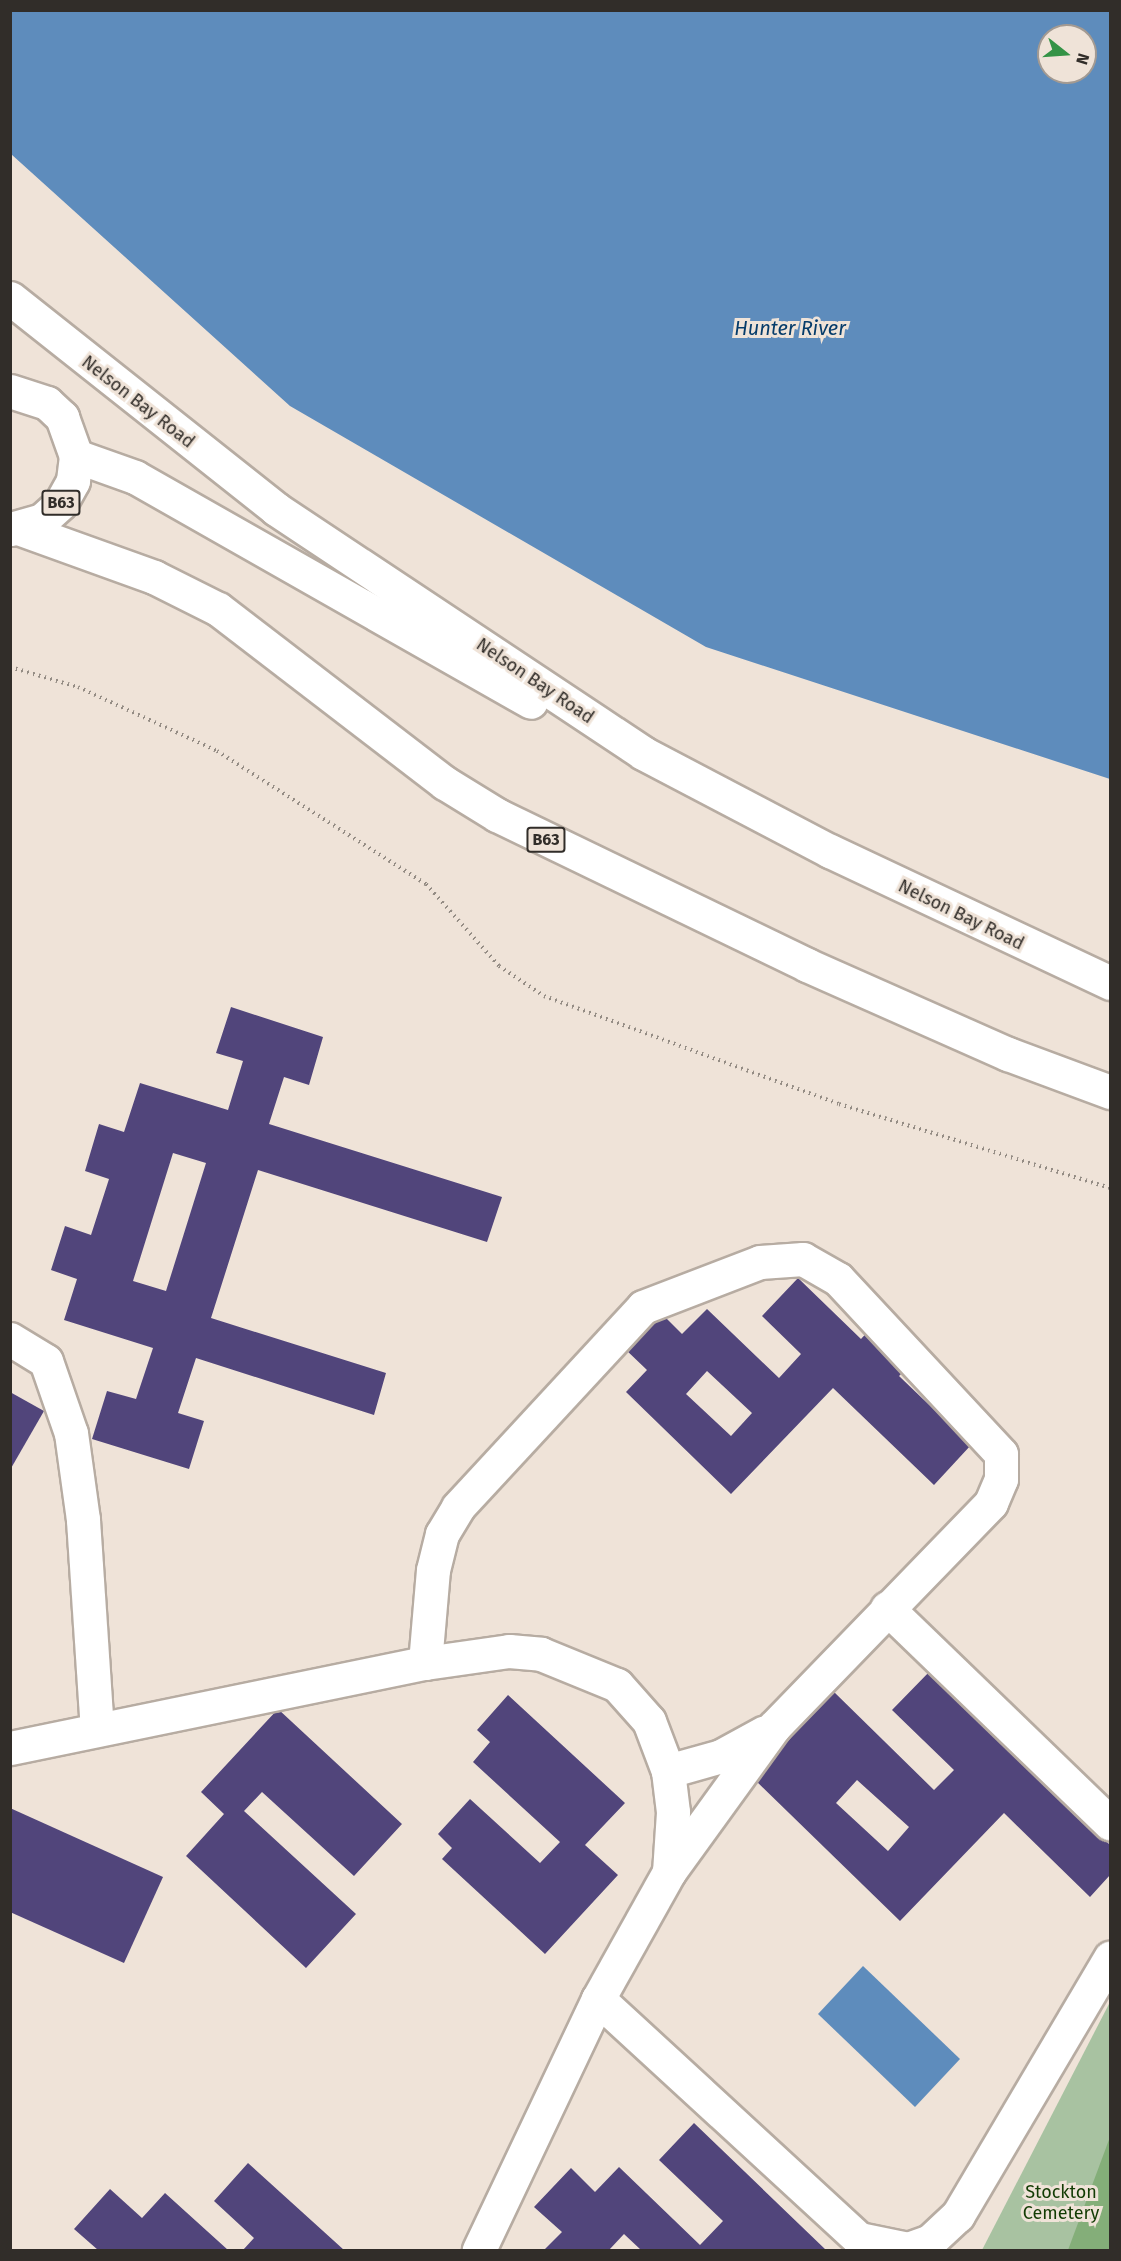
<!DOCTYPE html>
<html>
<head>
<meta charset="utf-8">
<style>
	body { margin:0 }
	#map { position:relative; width:1121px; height:2261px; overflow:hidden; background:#efe3d8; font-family:"Fira Sans",sans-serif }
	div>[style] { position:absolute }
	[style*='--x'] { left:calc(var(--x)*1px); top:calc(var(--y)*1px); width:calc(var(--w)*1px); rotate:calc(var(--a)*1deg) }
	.green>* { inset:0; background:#a8c2a1 }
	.forest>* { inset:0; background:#84ae79 }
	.water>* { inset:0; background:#5e8cbc }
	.building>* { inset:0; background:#51457b }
	.path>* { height:4px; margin-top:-2px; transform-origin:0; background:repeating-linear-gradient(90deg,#948c84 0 1.5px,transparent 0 6px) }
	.roads { filter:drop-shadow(2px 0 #b7aca2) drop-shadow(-2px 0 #b7aca2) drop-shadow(0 2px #b7aca2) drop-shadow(0 -2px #b7aca2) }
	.minor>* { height:33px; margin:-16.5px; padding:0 16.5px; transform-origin:16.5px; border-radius:16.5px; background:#fff }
	.major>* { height:33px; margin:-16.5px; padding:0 16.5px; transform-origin:16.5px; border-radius:16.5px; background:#fff }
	span { translate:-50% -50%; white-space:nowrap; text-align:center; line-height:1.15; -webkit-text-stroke:6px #efe3d8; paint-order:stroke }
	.shield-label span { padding:2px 4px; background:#efe3d8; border:2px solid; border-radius:4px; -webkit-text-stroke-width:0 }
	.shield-label { font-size:16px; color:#312d29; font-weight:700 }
	.street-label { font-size:18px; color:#312d29 }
	.park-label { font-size:18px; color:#133c04 }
	.water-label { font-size:20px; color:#063c6a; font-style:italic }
	.frame { position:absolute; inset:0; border:12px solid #312d29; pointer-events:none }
	.north { position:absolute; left:1037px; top:24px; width:60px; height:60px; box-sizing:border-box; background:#efe3d8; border:2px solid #a39a92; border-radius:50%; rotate:107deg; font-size:16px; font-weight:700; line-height:24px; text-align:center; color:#312d29 }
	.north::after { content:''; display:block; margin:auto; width:21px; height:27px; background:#349346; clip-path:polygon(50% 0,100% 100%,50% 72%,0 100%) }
</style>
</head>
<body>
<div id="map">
	<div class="green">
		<i style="clip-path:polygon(1110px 2002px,1110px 2250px,982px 2250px)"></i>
	</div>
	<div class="forest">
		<i style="clip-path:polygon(1110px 2137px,1110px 2250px,1068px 2250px)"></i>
	</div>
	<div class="water">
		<i style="clip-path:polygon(evenodd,11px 10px,1110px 11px,1110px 779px,706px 647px,290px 406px,11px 154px,11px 10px,1049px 36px,1085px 36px,1085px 72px,1049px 72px,1049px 36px)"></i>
		<i style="clip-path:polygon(863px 1966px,960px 2059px,915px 2107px,818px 2014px)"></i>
	</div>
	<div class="building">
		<i style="clip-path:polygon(evenodd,231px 1007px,323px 1037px,309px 1085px,284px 1077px,269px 1124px,502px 1197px,487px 1242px,258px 1170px,211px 1318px,386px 1373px,374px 1415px,196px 1358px,178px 1413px,204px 1421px,189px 1469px,92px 1439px,107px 1391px,136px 1399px,153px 1348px,64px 1320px,77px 1279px,51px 1270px,65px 1226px,91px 1235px,109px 1179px,85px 1171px,99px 1124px,124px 1132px,140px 1083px,228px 1110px,243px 1061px,216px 1053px,231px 1007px,173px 1153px,206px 1163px,166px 1291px,133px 1281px,173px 1153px)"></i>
		<i style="clip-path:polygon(evenodd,798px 1278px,861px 1339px,872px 1327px,910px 1365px,899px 1376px,971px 1445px,934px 1485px,833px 1388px,731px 1494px,626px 1392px,647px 1370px,624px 1348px,659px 1311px,682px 1334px,707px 1309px,779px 1378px,801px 1354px,762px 1316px,798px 1278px,707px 1371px,752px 1413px,731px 1436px,686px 1394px,707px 1371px)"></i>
		<i style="clip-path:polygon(10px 1392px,44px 1411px,10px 1470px)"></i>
		<i style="clip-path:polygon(evenodd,931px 1670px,1110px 1845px,1110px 1875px,1090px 1897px,1004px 1813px,900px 1921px,750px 1775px,833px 1691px,934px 1790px,954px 1770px,892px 1710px,931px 1670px,857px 1780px,909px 1827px,888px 1851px,836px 1803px,857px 1780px)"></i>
		<i style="clip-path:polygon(508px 1695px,625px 1803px,585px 1845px,618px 1875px,545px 1954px,442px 1859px,452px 1848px,438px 1834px,470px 1799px,540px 1863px,560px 1842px,473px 1762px,490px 1742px,477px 1730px)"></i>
		<i style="clip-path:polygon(278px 1709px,402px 1824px,354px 1876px,262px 1792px,244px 1811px,356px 1914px,306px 1968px,186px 1856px,224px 1814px,201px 1792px)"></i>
		<i style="clip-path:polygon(10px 1808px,163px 1877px,124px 1963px,10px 1912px)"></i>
		<i style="clip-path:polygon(694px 2123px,826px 2250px,641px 2250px,624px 2234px,609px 2250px,544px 2250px,562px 2232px,534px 2207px,571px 2168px,595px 2192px,619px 2167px,700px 2245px,723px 2221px,659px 2160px)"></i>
		<i style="clip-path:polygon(248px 2163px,344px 2250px,243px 2250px,254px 2238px,214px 2201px)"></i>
		<i style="clip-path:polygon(110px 2189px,142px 2218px,165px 2193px,228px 2250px,98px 2250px,74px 2229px)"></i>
	</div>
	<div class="path">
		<i style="--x:10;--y:667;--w:71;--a:16.4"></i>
		<i style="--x:78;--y:687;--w:153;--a:24.7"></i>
		<i style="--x:217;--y:751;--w:248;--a:32.5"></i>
		<i style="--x:426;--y:884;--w:110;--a:48.3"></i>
		<i style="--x:499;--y:966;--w:54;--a:33.7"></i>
		<i style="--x:544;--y:996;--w:314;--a:20.1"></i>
		<i style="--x:839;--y:1104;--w:284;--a:17.2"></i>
	</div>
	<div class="roads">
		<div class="minor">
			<i style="--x:10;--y:1339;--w:42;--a:31.4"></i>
			<i style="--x:46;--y:1361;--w:76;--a:70.9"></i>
			<i style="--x:71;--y:1433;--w:88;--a:82.1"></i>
			<i style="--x:83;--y:1520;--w:209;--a:86.2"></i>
			<i style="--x:887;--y:1608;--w:310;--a:44"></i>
			<i style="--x:425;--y:1663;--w:93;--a:-85.1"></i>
			<i style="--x:433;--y:1570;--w:37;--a:-76"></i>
			<i style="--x:442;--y:1534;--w:31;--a:-59"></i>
			<i style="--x:458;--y:1507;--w:272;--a:-47.2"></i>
			<i style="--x:643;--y:1307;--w:125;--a:-21"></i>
			<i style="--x:760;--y:1262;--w:43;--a:-4"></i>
			<i style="--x:803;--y:1259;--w:40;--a:29.7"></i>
			<i style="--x:838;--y:1279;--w:239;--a:47"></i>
			<i style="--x:1001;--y:1454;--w:25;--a:90"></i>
			<i style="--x:1001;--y:1479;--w:26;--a:113"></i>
			<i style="--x:991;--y:1503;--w:312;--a:134.1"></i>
			<i style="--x:774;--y:1727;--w:179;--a:125.9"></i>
			<i style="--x:669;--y:1872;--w:145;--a:119.2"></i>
			<i style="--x:598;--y:1999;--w:278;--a:115.4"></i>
			<i style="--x:10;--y:1748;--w:424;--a:-11.6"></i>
			<i style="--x:425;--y:1663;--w:85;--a:-8.1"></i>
			<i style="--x:509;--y:1651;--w:32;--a:5"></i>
			<i style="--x:541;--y:1654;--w:82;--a:22.2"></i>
			<i style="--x:617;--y:1685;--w:48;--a:48.4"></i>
			<i style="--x:649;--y:1721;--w:53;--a:69.2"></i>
			<i style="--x:668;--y:1771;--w:41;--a:83"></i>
			<i style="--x:673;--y:1812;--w:60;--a:93.8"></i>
			<i style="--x:668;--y:1771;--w:55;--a:-15.8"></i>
			<i style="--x:721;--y:1756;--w:50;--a:-28.6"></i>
			<i style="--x:598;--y:1999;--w:355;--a:42.6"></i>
			<i style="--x:859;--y:2239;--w:50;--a:11.5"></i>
			<i style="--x:908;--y:2249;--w:23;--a:-20"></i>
			<i style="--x:930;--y:2241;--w:38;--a:-43"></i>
			<i style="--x:958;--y:2215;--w:299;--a:-59.4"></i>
		</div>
		<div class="major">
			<i style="--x:10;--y:298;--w:340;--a:38.4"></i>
			<i style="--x:276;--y:509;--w:441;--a:33.6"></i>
			<i style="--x:643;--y:753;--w:211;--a:27.7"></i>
			<i style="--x:830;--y:851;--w:310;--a:25.2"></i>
			<i style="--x:10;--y:391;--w:39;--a:18"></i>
			<i style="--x:47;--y:403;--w:21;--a:43"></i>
			<i style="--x:62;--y:417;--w:41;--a:70.3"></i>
			<i style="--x:76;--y:456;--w:25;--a:97"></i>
			<i style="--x:73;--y:481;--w:25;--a:119"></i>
			<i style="--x:61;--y:503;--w:25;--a:138"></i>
			<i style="--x:42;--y:520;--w:33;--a:164"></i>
			<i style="--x:76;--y:456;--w:63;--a:19.6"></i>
			<i style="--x:135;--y:477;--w:455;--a:29.6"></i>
			<i style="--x:18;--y:528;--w:145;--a:19.8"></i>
			<i style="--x:154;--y:577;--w:72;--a:26.6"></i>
			<i style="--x:218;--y:609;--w:286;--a:37.5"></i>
			<i style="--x:445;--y:783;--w:61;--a:31.6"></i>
			<i style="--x:497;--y:815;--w:344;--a:25.8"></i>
			<i style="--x:807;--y:965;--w:220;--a:23.9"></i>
			<i style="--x:1008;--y:1054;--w:109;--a:20.4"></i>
		</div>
	</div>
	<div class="shield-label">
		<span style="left:61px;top:503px">B63</span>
		<span style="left:546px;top:840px">B63</span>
	</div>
	<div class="street-label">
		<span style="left:138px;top:402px;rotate:38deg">Nelson Bay Road</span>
		<span style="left:535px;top:681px;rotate:34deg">Nelson Bay Road</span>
		<span style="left:961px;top:915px;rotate:26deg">Nelson Bay Road</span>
	</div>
	<div class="park-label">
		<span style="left:1061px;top:2203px">Stockton<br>Cemetery</span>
	</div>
	<div class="water-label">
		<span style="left:790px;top:328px">Hunter River</span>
	</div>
	<div class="frame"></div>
	<div class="north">N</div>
</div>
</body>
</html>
